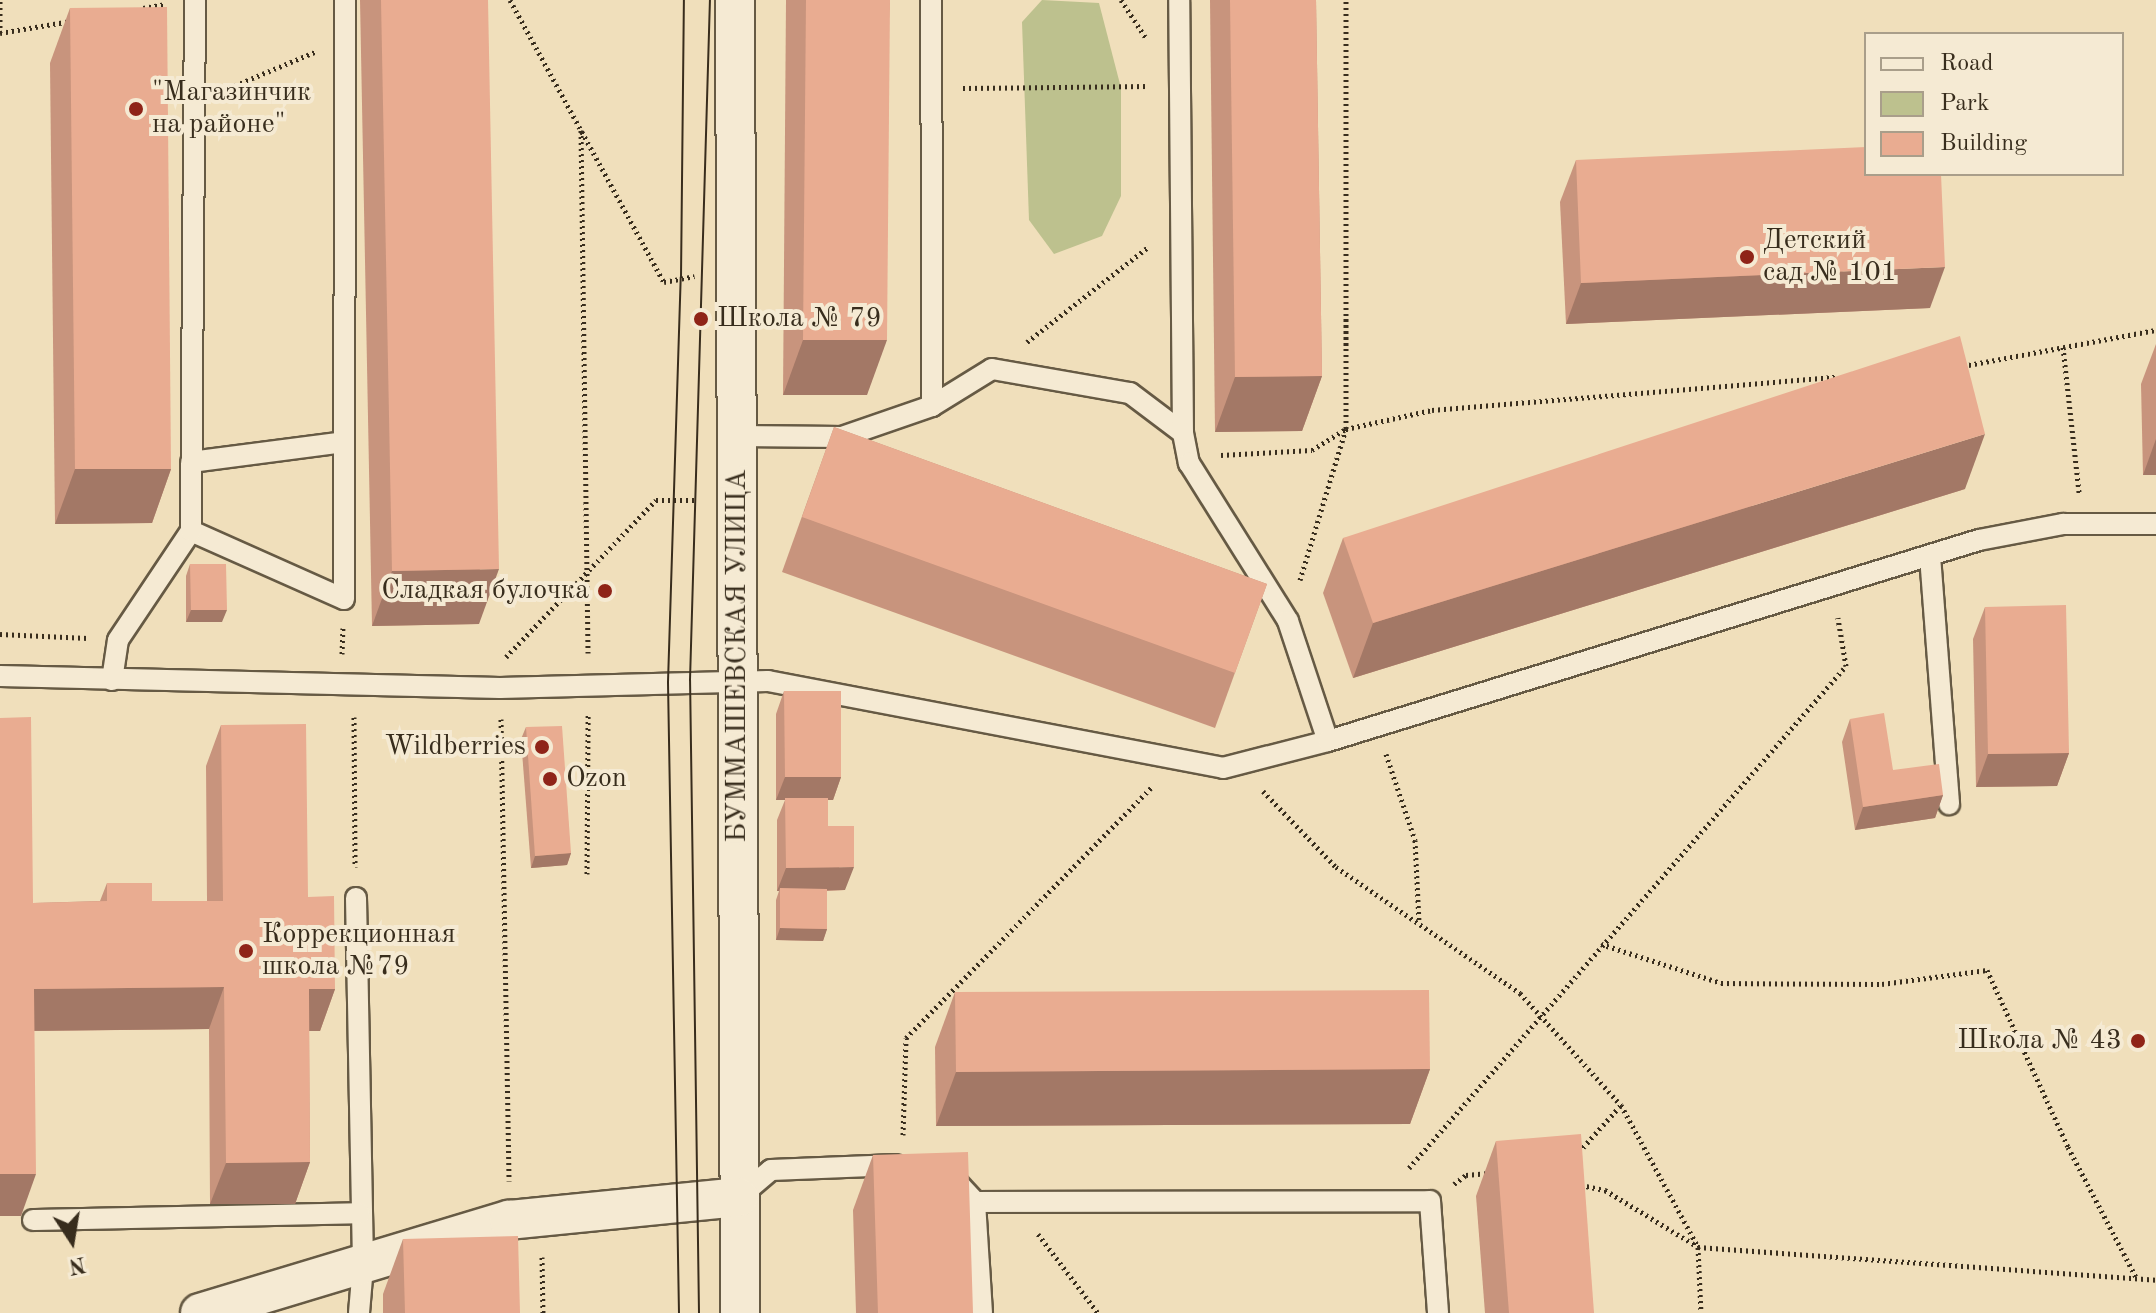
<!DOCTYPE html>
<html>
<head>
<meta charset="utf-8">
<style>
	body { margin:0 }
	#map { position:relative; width:2156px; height:1313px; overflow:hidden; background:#f0dfbb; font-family:"Old Standard TT",serif }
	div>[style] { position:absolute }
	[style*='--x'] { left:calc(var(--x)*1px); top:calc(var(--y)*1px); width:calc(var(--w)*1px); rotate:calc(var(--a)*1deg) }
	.green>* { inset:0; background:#bdc18e }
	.path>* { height:5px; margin-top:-2.5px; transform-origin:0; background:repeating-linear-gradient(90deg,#382d1d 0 2px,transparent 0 6px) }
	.roads { filter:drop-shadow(2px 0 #665a44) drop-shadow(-2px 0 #665a44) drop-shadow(0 2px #665a44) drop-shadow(0 -2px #665a44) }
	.service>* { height:20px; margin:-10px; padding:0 10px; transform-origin:10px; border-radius:10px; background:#f5ead3 }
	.minor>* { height:38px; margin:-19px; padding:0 19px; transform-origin:19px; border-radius:19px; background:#f5ead3 }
	.tram>* { height:2px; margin:-1px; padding:0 1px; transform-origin:1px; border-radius:1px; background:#382d1d }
	.wall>* { inset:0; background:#c8947d }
	.shaded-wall>* { inset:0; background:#a37866 }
	.building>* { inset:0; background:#e9ac91 }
	.dots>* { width:22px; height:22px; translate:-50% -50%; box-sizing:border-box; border:4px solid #f5ead3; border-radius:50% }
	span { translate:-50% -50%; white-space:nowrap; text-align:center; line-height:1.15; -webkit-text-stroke:8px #f5ead3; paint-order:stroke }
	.poi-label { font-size:28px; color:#382d1d }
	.left { translate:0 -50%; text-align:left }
	.right { translate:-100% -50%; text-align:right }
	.street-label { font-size:28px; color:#382d1d }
	.legend { position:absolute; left:1864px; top:32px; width:260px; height:144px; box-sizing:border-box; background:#f5ead3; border:2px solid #a99e8a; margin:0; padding:10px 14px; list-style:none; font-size:24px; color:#382d1d }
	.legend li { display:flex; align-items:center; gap:16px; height:40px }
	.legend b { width:40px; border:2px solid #a99e8a }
	.north { position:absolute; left:32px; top:1201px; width:80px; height:80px; -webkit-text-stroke:6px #f5ead3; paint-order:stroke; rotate:168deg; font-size:22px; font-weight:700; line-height:32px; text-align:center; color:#382d1d }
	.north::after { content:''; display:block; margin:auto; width:28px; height:36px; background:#382d1d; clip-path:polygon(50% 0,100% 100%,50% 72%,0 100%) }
</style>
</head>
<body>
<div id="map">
	<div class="green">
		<i style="clip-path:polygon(1042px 0,1099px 3px,1121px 88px,1121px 196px,1102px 236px,1054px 254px,1029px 220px,1022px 22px)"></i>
	</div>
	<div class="path">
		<i style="--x:510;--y:0;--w:321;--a:61.4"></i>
		<i style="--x:664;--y:282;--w:31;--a:-11"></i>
		<i style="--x:1121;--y:0;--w:45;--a:56.7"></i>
		<i style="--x:143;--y:8;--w:22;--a:-10"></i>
		<i style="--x:0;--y:33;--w:72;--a:-9.6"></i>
		<i style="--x:0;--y:33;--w:33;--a:-90"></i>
		<i style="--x:963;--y:88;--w:186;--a:-0.6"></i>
		<i style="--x:224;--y:90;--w:99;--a:-22.7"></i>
		<i style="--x:581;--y:130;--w:523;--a:89.23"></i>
		<i style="--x:1027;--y:342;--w:154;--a:-38.1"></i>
		<i style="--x:2063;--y:347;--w:147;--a:83.7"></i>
		<i style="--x:1963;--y:366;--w:196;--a:-10.6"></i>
		<i style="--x:1221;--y:455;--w:91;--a:-3.1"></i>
		<i style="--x:1312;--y:450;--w:40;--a:-32"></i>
		<i style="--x:1346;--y:429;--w:88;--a:-12.5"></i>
		<i style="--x:1432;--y:410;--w:406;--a:-4.7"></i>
		<i style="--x:1300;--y:580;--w:158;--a:-73.1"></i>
		<i style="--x:1346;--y:429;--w:429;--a:-90"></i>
		<i style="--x:0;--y:634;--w:88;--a:2.6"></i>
		<i style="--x:342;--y:654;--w:26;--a:-88"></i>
		<i style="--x:506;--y:657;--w:217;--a:-46.3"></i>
		<i style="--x:656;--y:500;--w:40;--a:0"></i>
		<i style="--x:354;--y:717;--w:150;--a:89.6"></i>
		<i style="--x:501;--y:719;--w:462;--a:89"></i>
		<i style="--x:1386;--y:754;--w:91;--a:71.4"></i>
		<i style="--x:1415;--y:840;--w:83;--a:87.2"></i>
		<i style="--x:1263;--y:791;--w:105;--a:46.2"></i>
		<i style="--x:1336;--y:867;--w:223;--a:34.4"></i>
		<i style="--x:1520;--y:993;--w:151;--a:48"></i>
		<i style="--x:1621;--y:1105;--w:162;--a:61.5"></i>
		<i style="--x:1698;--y:1247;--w:459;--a:4.1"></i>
		<i style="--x:587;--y:874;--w:159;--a:-89.6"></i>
		<i style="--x:1601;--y:944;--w:126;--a:18"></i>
		<i style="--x:1721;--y:983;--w:161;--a:0.4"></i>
		<i style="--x:1882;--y:984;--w:106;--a:-7.6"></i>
		<i style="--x:1987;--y:970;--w:195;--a:65.4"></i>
		<i style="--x:2068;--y:1147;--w:149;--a:62.4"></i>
		<i style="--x:903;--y:1135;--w:97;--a:-88.2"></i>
		<i style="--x:906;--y:1038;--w:353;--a:-45.6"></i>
		<i style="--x:1579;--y:1152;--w:63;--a:-48.2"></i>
		<i style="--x:1409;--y:1168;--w:666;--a:-48.96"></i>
		<i style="--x:1846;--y:666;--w:49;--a:-99.5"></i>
		<i style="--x:1454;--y:1184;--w:15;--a:-37"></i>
		<i style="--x:1466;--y:1175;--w:23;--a:-5"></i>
		<i style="--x:1581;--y:1185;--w:25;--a:12"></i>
		<i style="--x:1605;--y:1190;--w:109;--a:31.5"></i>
		<i style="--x:1698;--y:1247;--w:66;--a:87.4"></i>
		<i style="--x:1038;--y:1234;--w:99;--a:52.8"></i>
		<i style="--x:542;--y:1257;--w:56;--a:89"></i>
	</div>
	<div class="roads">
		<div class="service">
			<i style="--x:932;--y:406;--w:70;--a:-31.7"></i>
			<i style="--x:992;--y:369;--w:140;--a:9.9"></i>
			<i style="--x:1130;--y:393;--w:66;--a:37"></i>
			<i style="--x:1183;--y:433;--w:433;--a:-90.5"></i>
			<i style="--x:1183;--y:433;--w:31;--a:79"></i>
			<i style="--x:1189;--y:463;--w:186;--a:57.9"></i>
			<i style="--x:1288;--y:621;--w:126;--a:71.6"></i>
			<i style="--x:737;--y:436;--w:105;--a:0.5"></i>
			<i style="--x:842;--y:437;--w:95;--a:-19"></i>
			<i style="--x:932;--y:406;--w:406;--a:-90.1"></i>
			<i style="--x:191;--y:462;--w:154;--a:-7.4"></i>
			<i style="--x:191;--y:531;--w:167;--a:24"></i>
			<i style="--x:344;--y:599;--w:599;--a:-89.9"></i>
			<i style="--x:1930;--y:556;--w:249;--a:85.6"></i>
			<i style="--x:0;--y:676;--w:500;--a:1.37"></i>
			<i style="--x:500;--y:688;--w:268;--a:-1.5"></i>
			<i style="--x:768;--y:681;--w:463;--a:10.8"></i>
			<i style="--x:1223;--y:768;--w:108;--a:-14.4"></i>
			<i style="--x:1328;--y:741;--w:681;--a:-17.16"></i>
			<i style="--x:1979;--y:540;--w:86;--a:-10.8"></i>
			<i style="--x:2063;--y:524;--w:93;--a:0"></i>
			<i style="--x:112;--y:680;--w:40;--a:-81.5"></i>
			<i style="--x:118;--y:640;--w:131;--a:-56.2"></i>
			<i style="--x:191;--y:531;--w:531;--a:-89.57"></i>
			<i style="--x:356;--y:898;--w:368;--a:88.9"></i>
			<i style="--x:363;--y:1266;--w:47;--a:94.9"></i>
			<i style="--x:953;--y:1178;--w:33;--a:47"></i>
			<i style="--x:975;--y:1202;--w:455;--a:-0.1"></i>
			<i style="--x:1430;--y:1201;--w:112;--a:85.9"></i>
			<i style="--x:739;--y:1197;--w:42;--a:-40.2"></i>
			<i style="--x:771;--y:1170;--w:125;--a:-2.3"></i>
			<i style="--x:975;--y:1202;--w:111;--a:86.4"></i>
			<i style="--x:33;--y:1220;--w:327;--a:-1.2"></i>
		</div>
		<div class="minor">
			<i style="--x:735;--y:0;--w:1313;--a:89.78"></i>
			<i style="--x:200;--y:1313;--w:323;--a:-16.8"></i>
			<i style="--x:509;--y:1220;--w:231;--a:-5.7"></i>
		</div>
	</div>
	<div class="tram">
		<i style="--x:679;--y:1313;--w:631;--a:-91"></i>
		<i style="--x:668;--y:682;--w:405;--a:-88.2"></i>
		<i style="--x:681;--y:277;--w:277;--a:-89.4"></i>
		<i style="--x:699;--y:1313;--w:633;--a:-90.81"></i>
		<i style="--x:690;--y:680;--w:680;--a:-88.32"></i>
	</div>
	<div class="wall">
		<i style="clip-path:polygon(360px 0,488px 0,479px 624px,372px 626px)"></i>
		<i style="clip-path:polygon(786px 0,890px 0,867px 395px,783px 395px)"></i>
		<i style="clip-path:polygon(1210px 0,1316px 0,1322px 376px,1302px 431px,1215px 432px)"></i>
		<i style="clip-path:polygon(70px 8px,171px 469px,152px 523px,55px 524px,50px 63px)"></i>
		<i style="clip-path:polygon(1576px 160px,1930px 308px,1566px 324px,1560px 202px)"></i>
		<i style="clip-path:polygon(2156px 344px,2156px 475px,2143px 475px,2141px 384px)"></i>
		<i style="clip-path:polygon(834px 427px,1267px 584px,1215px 728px,782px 572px)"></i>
		<i style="clip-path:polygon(1965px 489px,1353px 678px,1323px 593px,1343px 538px)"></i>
		<i style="clip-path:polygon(190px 564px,222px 622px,186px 622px,186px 576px)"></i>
		<i style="clip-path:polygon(1985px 607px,2069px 753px,2057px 786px,1976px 787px,1973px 639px)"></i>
		<i style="clip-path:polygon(784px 691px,841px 777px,833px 800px,828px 800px,828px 826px,845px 890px,827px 891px,827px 929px,823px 941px,776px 940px,776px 900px,779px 891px,777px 891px,777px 820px,785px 800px,776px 800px,776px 714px)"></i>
		<i style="clip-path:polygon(0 718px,33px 903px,100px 901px,107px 883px,152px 901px,207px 901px,206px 766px,221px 725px,308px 897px,335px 989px,320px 1031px,309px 1031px,310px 1162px,295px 1204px,210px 1204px,209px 1029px,34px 1031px,21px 1216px,0 1216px)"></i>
		<i style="clip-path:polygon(1850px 719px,1893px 770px,1943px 795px,1935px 818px,1855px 830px,1842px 742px)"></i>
		<i style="clip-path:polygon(526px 727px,571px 853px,567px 865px,531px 868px,521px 739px)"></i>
		<i style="clip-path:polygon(955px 992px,1430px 1069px,1410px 1124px,936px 1126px,935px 1047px)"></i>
		<i style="clip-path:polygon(1496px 1141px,1594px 1313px,1485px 1313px,1476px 1196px)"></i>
		<i style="clip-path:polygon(873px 1155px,973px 1313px,856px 1313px,853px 1210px)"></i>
		<i style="clip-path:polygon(403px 1239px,520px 1313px,383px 1313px,383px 1294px)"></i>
	</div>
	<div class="shaded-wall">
		<i style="clip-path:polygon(1945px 267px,1930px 308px,1566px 324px,1581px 283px)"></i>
		<i style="clip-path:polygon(803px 340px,887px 340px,867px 395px,783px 395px)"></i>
		<i style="clip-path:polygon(1322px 376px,1302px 431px,1215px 432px,1235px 377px)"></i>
		<i style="clip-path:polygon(1985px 434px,1965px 489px,1353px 678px,1373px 623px)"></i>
		<i style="clip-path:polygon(2156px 439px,2156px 475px,2143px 475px)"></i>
		<i style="clip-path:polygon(75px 469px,171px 469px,152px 523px,55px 524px)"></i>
		<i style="clip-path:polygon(499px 569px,479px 624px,372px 626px,392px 571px)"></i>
		<i style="clip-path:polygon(191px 610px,227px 610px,222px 622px,186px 622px)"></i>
		<i style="clip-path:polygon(2069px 753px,2057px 786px,1976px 787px,1988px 754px)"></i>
		<i style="clip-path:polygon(785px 777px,841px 777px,833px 800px,776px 800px)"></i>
		<i style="clip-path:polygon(1943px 795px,1935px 818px,1855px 830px,1863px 807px)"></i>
		<i style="clip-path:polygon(571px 853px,567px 865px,531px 868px,535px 856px)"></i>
		<i style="clip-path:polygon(854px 867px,845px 890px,780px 891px,780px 888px,779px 891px,777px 891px,786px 868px)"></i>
		<i style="clip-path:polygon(780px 928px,827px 929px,823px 941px,776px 940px)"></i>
		<i style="clip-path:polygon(224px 987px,209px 1029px,19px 1031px,34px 989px)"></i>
		<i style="clip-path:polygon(309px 989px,335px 989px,320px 1031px,294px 1031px)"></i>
		<i style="clip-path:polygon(1430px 1069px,1410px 1124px,936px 1126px,956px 1072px)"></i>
		<i style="clip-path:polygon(310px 1162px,295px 1204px,210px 1204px,226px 1163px)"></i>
		<i style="clip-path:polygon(0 1174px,36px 1174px,21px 1216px,0 1216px)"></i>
	</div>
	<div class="building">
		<i style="clip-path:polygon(381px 0,488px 0,499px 569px,392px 571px)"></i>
		<i style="clip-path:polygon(806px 0,890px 0,887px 340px,803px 340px)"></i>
		<i style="clip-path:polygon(1230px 0,1316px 0,1322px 376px,1235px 377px)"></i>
		<i style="clip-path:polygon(167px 7px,171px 469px,75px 469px,70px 8px)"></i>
		<i style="clip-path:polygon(1866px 147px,1866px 174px,1941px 174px,1945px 267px,1581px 283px,1576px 160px)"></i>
		<i style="clip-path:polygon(1960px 336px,1985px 434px,1373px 623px,1343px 538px)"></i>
		<i style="clip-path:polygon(834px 427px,1267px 584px,1235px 673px,802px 517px)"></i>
		<i style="clip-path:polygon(190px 564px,226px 564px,227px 610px,191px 610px)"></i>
		<i style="clip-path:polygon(2066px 605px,2069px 753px,1988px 754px,1985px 607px)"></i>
		<i style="clip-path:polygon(784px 691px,841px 691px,841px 777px,785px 777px)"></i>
		<i style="clip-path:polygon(1884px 713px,1893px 770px,1939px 764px,1943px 795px,1863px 807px,1850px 719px)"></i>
		<i style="clip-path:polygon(31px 717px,33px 903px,107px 901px,107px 883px,152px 883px,152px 901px,223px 901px,221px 725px,306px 724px,308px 897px,334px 896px,335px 989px,309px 989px,310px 1162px,226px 1163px,224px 987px,34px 989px,36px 1174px,0 1174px,0 718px)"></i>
		<i style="clip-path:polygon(562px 726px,571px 853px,535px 856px,526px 727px)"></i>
		<i style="clip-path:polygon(785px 798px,828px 798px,828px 826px,854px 826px,854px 867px,786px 868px)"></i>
		<i style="clip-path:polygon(780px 888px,827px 889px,827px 929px,780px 928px)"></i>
		<i style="clip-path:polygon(1429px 990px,1430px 1069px,956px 1072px,955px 992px)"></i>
		<i style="clip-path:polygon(1581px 1134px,1594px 1313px,1509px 1313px,1496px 1141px)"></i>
		<i style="clip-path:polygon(968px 1152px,973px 1313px,878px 1313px,873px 1155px)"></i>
		<i style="clip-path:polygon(518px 1236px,520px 1313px,405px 1313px,403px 1239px)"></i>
	</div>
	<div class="dots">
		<i style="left:136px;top:109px;background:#8f2418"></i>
		<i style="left:1747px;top:257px;background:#8f2418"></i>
		<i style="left:701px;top:319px;background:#8f2418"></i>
		<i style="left:605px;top:591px;background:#8f2418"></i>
		<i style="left:542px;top:747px;background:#8f2418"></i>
		<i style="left:550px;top:779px;background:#8f2418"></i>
		<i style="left:246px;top:951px;background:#8f2418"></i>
		<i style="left:2138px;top:1041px;background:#8f2418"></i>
	</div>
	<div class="poi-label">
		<span class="left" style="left:152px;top:109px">"Магазинчик<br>на районе"</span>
		<span class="left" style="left:1763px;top:257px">Детский<br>сад № 101</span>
		<span class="left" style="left:717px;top:319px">Школа № 79</span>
		<span class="right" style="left:589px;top:591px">Сладкая булочка</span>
		<span class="right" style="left:526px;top:747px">Wildberries</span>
		<span class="left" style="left:566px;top:779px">Ozon</span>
		<span class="left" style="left:262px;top:951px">Коррекционная<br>школа №79</span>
		<span class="right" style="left:2122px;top:1041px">Школа № 43</span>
	</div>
	<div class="street-label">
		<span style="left:738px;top:656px;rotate:-90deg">БУММАШЕВСКАЯ УЛИЦА</span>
	</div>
	<ul class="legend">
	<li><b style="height:10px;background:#f5ead3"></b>Road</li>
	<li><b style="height:22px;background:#bdc18e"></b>Park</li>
	<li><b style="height:22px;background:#e9ac91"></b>Building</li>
	</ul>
	<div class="north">N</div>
</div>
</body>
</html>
